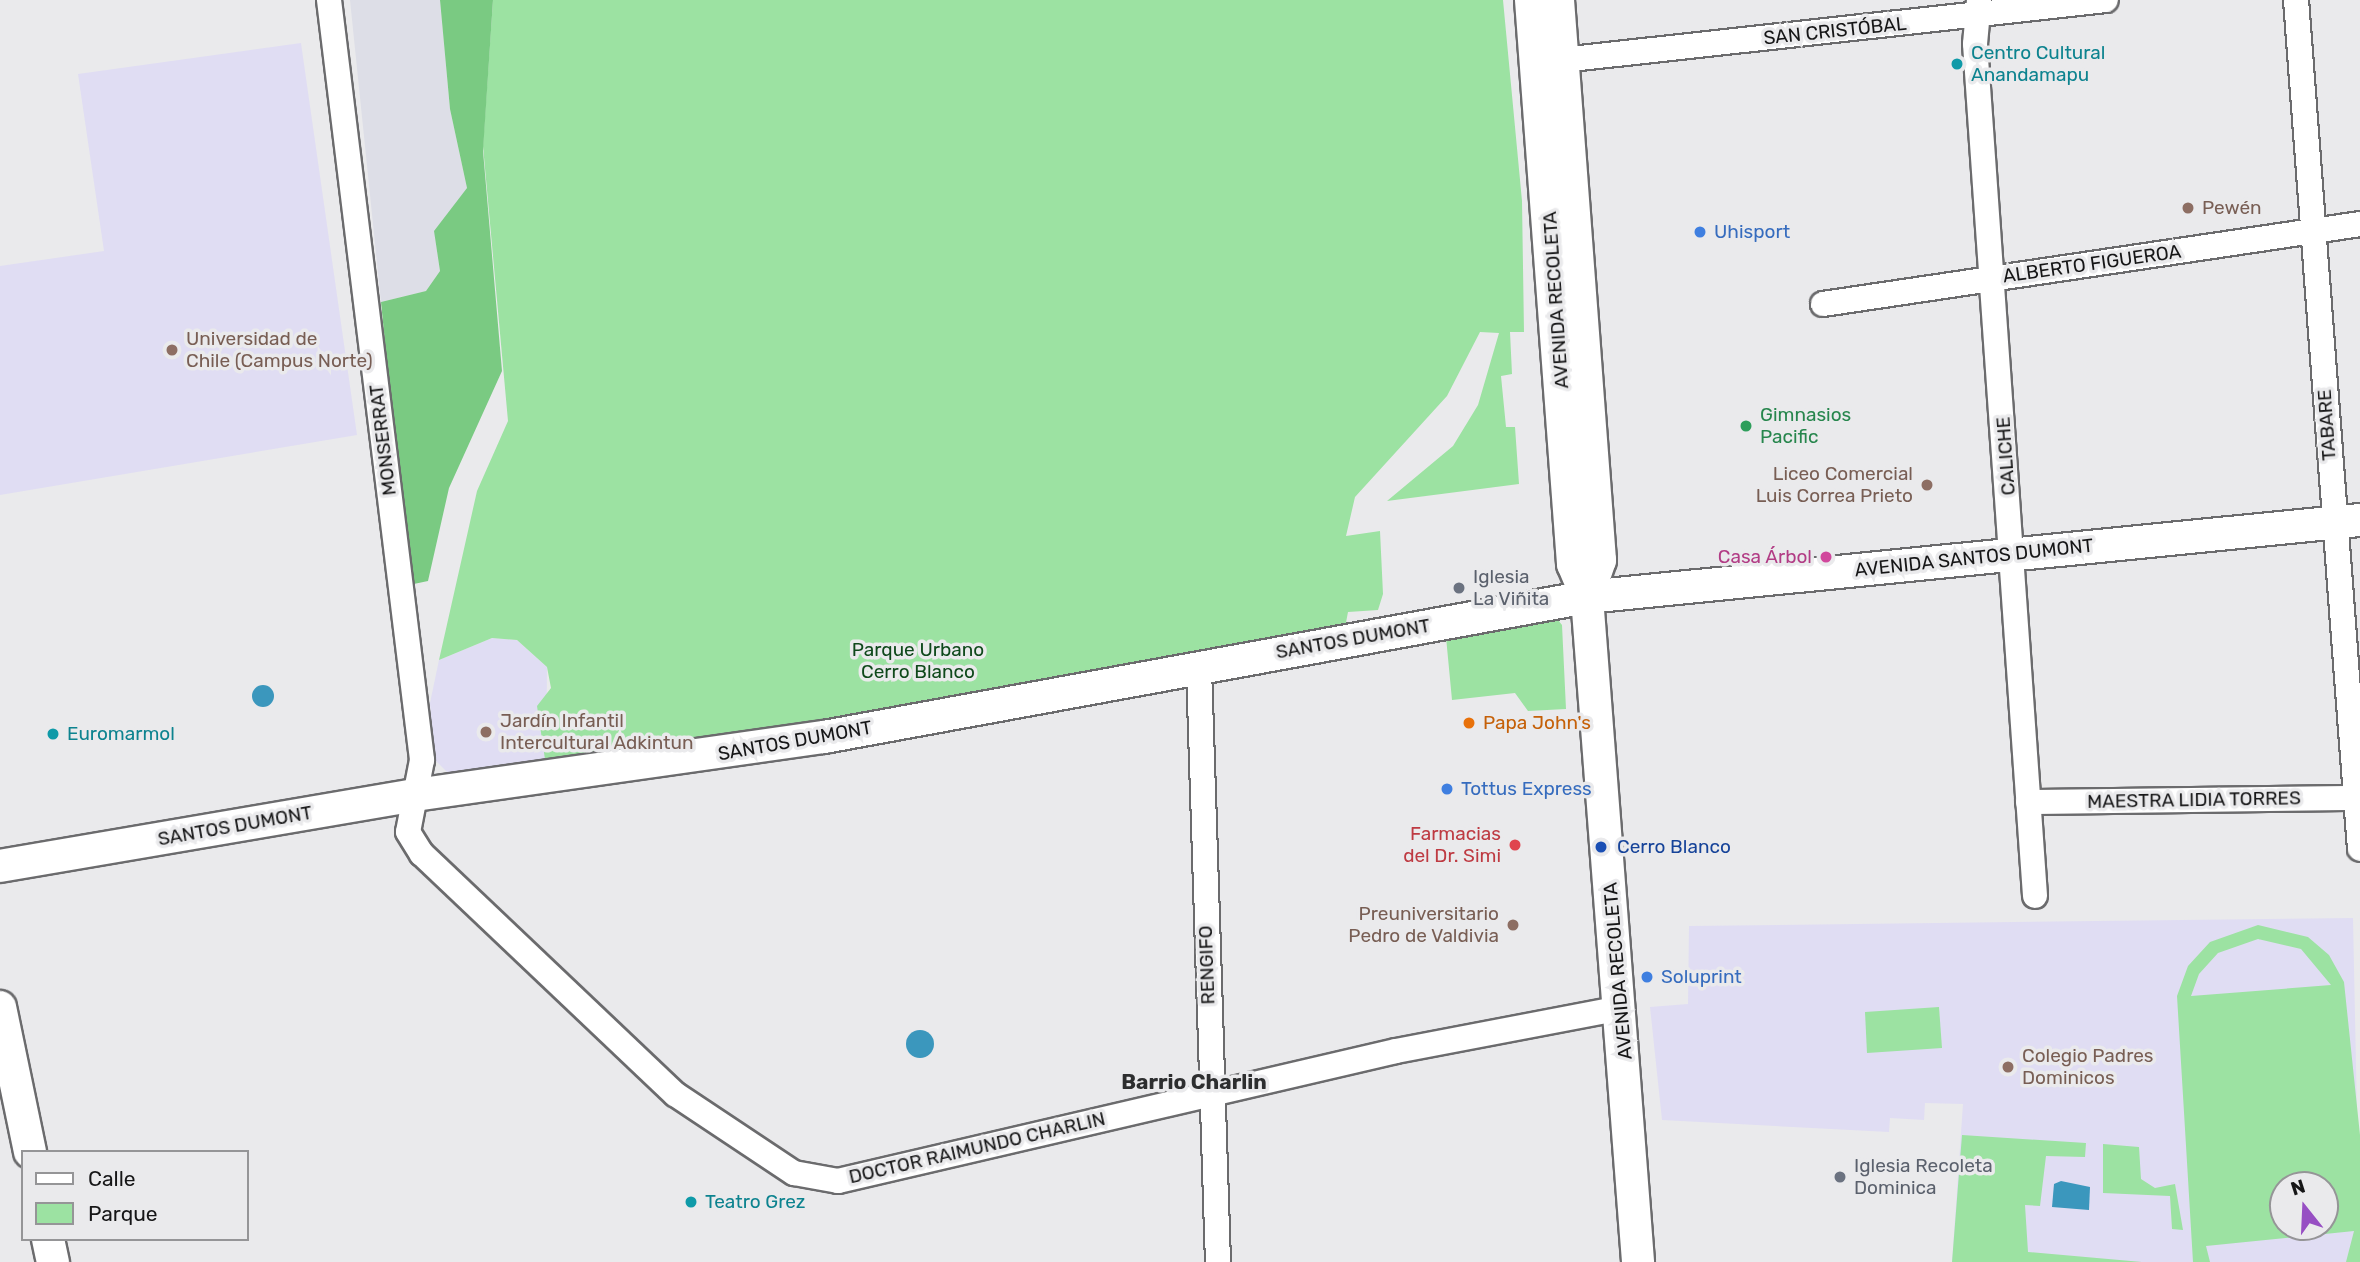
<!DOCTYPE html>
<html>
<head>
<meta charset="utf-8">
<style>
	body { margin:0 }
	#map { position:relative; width:2360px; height:1262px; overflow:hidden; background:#eaeaec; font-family:Rubik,sans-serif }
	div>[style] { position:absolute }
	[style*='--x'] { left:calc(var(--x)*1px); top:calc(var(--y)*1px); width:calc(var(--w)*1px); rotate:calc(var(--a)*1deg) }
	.built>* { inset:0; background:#dddee7 }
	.education>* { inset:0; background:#e0ddf3 }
	.green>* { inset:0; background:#9ce2a2 }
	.forest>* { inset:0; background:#7aca82 }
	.water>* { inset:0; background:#3b97bd }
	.round { border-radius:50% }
	.roads { filter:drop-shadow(2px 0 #6b6b6d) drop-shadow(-2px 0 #6b6b6d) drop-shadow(0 2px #6b6b6d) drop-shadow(0 -2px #6b6b6d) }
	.minor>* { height:24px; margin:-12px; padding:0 12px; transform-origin:12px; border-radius:12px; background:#fff }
	.major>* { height:32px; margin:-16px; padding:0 16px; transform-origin:16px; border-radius:16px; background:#fff }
	.dots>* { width:19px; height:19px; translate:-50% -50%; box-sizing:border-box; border:4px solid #eaeaec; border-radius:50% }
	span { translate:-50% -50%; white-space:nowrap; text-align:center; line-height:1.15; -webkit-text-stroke:7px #eaeaec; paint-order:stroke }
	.street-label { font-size:19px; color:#161617 }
	.culture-label { font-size:19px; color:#0d838f }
	.left { translate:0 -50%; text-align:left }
	.education-label { font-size:19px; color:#785e54 }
	.right { translate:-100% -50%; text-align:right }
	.shop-label { font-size:19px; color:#366cbe }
	.leisure-label { font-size:19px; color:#27864d }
	.hotel-label { font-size:19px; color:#b23c85 }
	.worship-label { font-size:19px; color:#5b616d }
	.park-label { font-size:19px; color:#0f491b }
	.food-label { font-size:19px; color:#c56008 }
	.health-label { font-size:19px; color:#be3a42 }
	.transit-label { font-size:19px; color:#164399 }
	.neighbourhood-label { font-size:21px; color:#2d2e2f; font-weight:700 }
	.legend { position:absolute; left:21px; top:1150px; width:228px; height:91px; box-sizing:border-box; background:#eaeaec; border:2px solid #959597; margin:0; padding:9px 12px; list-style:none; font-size:21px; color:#161617 }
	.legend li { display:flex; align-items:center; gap:14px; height:35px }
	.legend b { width:35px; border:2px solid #959597 }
	.north { position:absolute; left:2269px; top:1171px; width:70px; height:70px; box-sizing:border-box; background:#eaeaec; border:2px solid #959597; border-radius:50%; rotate:342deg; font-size:19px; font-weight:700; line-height:28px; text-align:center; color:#161617 }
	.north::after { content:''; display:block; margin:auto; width:24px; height:32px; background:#974fc3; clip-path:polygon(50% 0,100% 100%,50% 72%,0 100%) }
</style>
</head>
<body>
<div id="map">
	<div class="built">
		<i style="clip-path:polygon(350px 0,440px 0,450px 109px,467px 188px,435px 236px,440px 271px,426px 291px,381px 302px)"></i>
	</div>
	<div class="education">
		<i style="clip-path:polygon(301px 43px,357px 435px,0 495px,0 266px,104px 251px,78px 74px)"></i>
		<i style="clip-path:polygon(492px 638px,517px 640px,547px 667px,546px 766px,453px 778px,434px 759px,430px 703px,439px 660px)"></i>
		<i style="clip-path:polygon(evenodd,2353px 918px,2360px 1262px,1952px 1262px,1963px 1104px,1925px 1103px,1924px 1120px,1890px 1118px,1889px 1132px,1662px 1120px,1650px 1007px,1688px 1004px,1689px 926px,2353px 918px,2283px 1185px,2325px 1185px,2325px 1227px,2283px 1227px,2283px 1185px)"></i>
	</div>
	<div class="green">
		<i style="clip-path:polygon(493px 0,1503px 0,1522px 201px,1524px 332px,1510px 332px,1512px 374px,1501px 376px,1506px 427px,1515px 427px,1519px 484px,1387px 501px,1453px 446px,1478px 405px,1499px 333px,1480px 332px,1447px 396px,1355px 497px,1346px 536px,1380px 531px,1383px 594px,1378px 610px,1348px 612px,1344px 633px,546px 766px,537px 706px,551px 688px,547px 667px,517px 640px,492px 638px,439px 660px,477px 491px,508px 421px,483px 146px)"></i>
		<i style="clip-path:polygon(1554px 615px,1562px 625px,1566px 709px,1528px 711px,1515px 693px,1452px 700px,1446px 637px)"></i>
		<i style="clip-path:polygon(evenodd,2258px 925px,2308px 937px,2329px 955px,2344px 982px,2360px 1135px,2360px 1262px,2346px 1262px,2354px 1231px,2206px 1246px,2210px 1262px,2193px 1262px,2177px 996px,2188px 966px,2210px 942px,2258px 925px,2258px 939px,2301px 949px,2331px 985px,2191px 996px,2199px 974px,2218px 953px,2258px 939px,2258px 925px,2283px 1185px,2325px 1185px,2325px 1227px,2283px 1227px,2283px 1185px)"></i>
		<i style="clip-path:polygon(1939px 1007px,1942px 1048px,1867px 1053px,1865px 1012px)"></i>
		<i style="clip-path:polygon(1962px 1135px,2086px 1143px,2085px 1157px,2046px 1156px,2040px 1206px,2025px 1205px,2028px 1252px,2142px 1262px,1952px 1262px)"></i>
		<i style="clip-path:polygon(2103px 1144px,2139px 1147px,2141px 1179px,2155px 1188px,2175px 1184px,2183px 1230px,2172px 1229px,2170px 1196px,2103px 1193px)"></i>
	</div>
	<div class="forest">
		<i style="clip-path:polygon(440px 0,493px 0,483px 151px,502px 371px,449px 488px,428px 581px,409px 585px,381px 302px,426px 291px,440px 271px,434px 231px,467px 188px,450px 109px)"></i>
	</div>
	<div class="water">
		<i class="round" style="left:252px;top:685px;width:22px;height:22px"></i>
		<i class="round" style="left:906px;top:1030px;width:28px;height:28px"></i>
		<i style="clip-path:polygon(2061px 1181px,2090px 1187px,2089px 1210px,2052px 1207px,2054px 1184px)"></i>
	</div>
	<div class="roads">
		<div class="minor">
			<i style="--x:329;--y:0;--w:766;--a:83.02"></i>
			<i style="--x:422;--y:760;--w:73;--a:101"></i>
			<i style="--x:408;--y:832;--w:26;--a:58"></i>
			<i style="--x:422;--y:854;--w:349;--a:43.5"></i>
			<i style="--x:675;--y:1094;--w:143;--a:33.6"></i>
			<i style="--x:794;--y:1173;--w:45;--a:10.3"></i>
			<i style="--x:838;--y:1181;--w:573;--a:-13.11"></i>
			<i style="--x:1396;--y:1051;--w:230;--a:-10.8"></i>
			<i style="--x:1979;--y:0;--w:44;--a:95.2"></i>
			<i style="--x:1975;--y:44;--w:854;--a:85.97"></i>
			<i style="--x:2296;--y:0;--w:851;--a:85.69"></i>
			<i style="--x:1562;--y:60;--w:547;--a:-6.29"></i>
			<i style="--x:1823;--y:304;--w:543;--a:-8.47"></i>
			<i style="--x:1199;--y:668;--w:594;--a:88.17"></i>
			<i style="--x:2028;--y:802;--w:332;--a:-0.7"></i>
		</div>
		<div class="major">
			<i style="--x:1531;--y:0;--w:566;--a:85.74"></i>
			<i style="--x:1573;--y:564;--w:36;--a:67"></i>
			<i style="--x:1587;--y:597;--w:667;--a:85.61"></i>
			<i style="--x:1558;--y:0;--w:562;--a:85.71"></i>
			<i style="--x:1600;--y:560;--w:39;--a:109"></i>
			<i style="--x:0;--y:866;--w:421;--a:-9.7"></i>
			<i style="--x:415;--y:795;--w:413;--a:-8.1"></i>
			<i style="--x:824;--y:737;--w:776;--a:-10.4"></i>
			<i style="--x:1587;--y:597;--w:777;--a:-5.69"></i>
			<i style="--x:0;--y:1007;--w:148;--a:78.3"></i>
			<i style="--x:48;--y:1239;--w:24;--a:78"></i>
		</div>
	</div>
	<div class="dots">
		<i style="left:1957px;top:64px;background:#0f9aa8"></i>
		<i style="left:2188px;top:208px;background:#8d6e63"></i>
		<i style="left:1700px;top:232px;background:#3f7fe0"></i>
		<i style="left:172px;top:350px;background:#8d6e63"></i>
		<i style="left:1746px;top:426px;background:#2e9e5b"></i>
		<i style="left:1927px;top:485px;background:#8d6e63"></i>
		<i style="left:1826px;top:557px;background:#d1479c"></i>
		<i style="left:1459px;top:588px;background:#6b7280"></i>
		<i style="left:1469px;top:723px;background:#e8710a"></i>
		<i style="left:486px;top:732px;background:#8d6e63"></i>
		<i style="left:53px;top:734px;background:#0f9aa8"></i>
		<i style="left:1447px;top:789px;background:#3f7fe0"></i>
		<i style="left:1515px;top:845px;background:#e0444e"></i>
		<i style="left:1601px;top:847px;background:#1a4fb4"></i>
		<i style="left:1513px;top:925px;background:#8d6e63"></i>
		<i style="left:1647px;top:977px;background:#3f7fe0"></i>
		<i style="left:2008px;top:1067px;background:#8d6e63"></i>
		<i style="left:1840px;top:1177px;background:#6b7280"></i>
		<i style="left:691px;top:1202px;background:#0f9aa8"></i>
	</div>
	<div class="street-label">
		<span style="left:1835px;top:31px;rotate:-6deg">SAN CRISTÓBAL</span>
		<span style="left:2092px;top:264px;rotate:-8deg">ALBERTO FIGUEROA</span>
		<span style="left:1556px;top:300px;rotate:-94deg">AVENIDA RECOLETA</span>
		<span style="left:2327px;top:425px;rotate:-94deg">TABARE</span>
		<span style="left:383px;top:440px;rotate:-97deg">MONSERRAT</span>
		<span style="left:2006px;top:456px;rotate:-94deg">CALICHE</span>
		<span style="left:1974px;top:558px;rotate:-6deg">AVENIDA SANTOS DUMONT</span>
		<span style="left:1353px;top:639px;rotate:-10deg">SANTOS DUMONT</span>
		<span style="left:795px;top:741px;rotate:-10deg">SANTOS DUMONT</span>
		<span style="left:2194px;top:800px;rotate:-1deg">MAESTRA LIDIA TORRES</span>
		<span style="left:235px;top:826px;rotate:-10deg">SANTOS DUMONT</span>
		<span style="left:1207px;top:965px;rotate:-92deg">RENGIFO</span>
		<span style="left:1618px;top:971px;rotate:-95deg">AVENIDA RECOLETA</span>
		<span style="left:977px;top:1148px;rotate:-13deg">DOCTOR RAIMUNDO CHARLIN</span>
	</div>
	<div class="culture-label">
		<span class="left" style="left:1971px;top:64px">Centro Cultural<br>Anandamapu</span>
		<span class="left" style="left:67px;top:734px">Euromarmol</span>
		<span class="left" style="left:705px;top:1202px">Teatro Grez</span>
	</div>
	<div class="education-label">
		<span class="left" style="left:2202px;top:208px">Pewén</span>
		<span class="left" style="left:186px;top:350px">Universidad de<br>Chile (Campus Norte)</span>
		<span class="right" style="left:1913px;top:485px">Liceo Comercial<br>Luis Correa Prieto</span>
		<span class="left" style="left:500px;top:732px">Jardín Infantil<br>Intercultural Adkintun</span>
		<span class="right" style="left:1499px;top:925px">Preuniversitario<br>Pedro de Valdivia</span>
		<span class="left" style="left:2022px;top:1067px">Colegio Padres<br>Dominicos</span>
	</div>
	<div class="shop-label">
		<span class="left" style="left:1714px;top:232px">Uhisport</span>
		<span class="left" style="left:1461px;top:789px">Tottus Express</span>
		<span class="left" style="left:1661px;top:977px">Soluprint</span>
	</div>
	<div class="leisure-label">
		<span class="left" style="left:1760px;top:426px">Gimnasios<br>Pacific</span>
	</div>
	<div class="hotel-label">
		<span class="right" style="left:1812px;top:557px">Casa Árbol</span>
	</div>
	<div class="worship-label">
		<span class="left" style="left:1473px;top:588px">Iglesia<br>La Viñita</span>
		<span class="left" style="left:1854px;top:1177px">Iglesia Recoleta<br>Dominica</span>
	</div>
	<div class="park-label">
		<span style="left:918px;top:661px">Parque Urbano<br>Cerro Blanco</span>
	</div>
	<div class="food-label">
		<span class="left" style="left:1483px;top:723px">Papa John's</span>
	</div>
	<div class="health-label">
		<span class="right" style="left:1501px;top:845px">Farmacias<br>del Dr. Simi</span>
	</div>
	<div class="transit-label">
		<span class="left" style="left:1617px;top:847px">Cerro Blanco</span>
	</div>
	<div class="neighbourhood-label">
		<span style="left:1194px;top:1082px">Barrio Charlin</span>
	</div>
	<ul class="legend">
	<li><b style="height:9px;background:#fff"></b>Calle</li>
	<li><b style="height:19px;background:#9ce2a2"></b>Parque</li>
	</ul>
	<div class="north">N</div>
</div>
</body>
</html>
